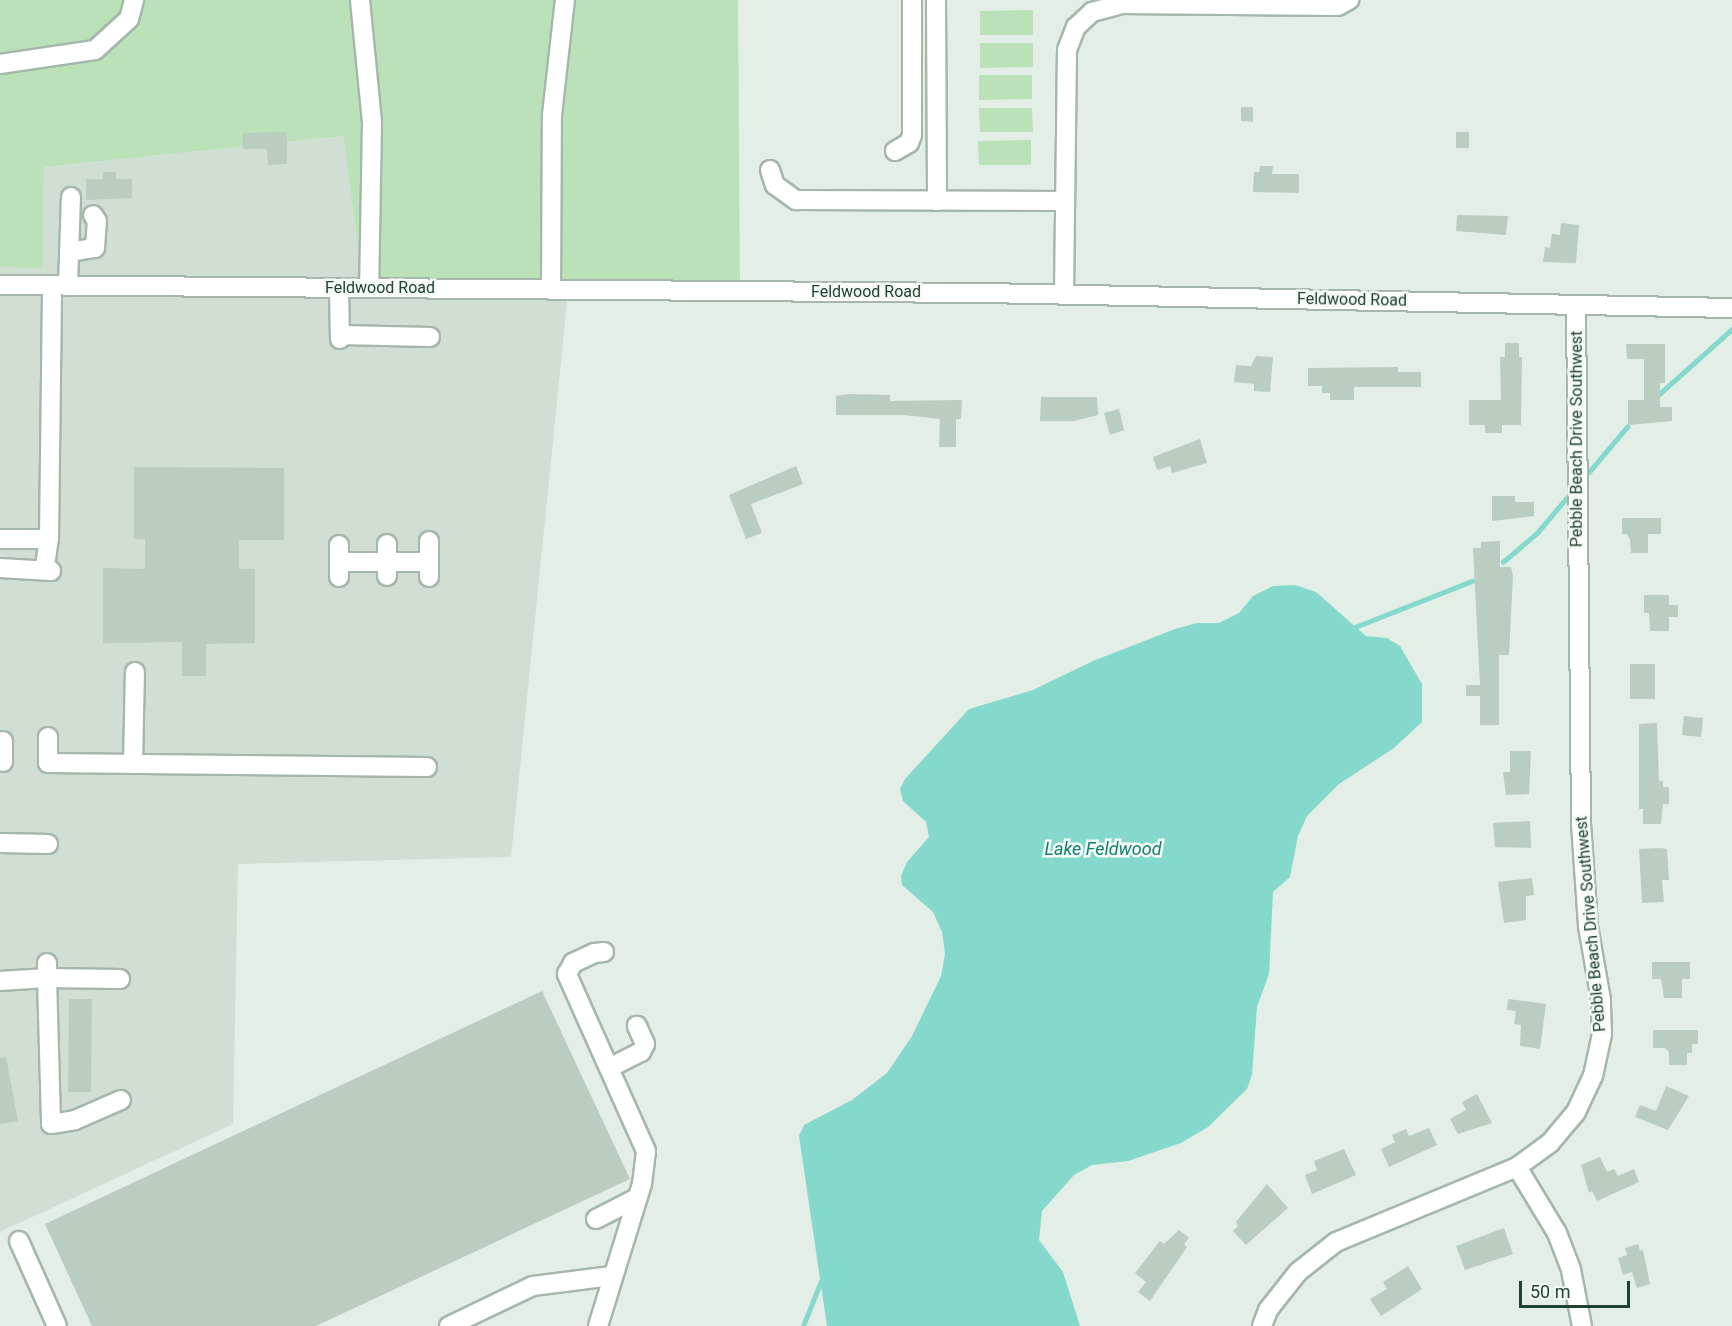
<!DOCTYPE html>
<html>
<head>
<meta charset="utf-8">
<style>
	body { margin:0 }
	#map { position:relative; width:1732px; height:1326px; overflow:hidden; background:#e3eee6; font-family:Roboto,sans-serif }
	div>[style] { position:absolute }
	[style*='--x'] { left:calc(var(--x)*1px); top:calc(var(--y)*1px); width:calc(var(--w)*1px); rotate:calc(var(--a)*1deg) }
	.built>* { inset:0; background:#d1ded4 }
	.green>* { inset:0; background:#bbe1b9 }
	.water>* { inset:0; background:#85d9cc }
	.stream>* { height:4.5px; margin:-2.25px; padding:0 2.25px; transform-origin:2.25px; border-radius:2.25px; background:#85d9cc }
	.building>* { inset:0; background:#bbccc0 }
	.roads { filter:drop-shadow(2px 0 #a5b7ab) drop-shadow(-2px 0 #a5b7ab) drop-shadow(0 2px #a5b7ab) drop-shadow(0 -2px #a5b7ab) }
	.minor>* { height:18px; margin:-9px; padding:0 9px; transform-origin:9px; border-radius:9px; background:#fff }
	span { translate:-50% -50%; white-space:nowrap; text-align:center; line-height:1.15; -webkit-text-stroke:5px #f4faf5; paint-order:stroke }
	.street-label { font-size:16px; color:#20422e }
	.water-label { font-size:18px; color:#137f70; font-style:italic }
	.scale { position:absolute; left:1519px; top:1281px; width:111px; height:27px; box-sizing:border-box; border:3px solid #20422e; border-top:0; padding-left:8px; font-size:18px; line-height:21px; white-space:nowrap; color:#20422e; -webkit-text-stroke:4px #f4faf5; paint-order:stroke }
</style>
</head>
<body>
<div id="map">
	<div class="built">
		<i style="clip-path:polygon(343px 136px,363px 283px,568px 292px,511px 857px,238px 864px,233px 1124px,0 1232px,0 267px,43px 267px,44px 167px)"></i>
	</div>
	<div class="green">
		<i style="clip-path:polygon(0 0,738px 0,740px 291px,363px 283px,343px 136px,44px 167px,43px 268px,0 267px)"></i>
		<i style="clip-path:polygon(1033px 10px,1033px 35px,980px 35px,980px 11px)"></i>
		<i style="clip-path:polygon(980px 43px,1033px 43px,1033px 67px,980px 68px)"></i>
		<i style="clip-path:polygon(979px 75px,1032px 75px,1032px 99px,979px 100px)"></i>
		<i style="clip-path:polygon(979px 108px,1032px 108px,1033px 132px,980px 132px)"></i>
		<i style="clip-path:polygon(1031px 140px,1031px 165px,979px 165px,978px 141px)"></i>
	</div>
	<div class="water">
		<i style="clip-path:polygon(1295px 585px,1316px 592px,1366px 636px,1387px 638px,1400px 646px,1422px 684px,1422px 722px,1394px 748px,1339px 784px,1307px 816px,1298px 836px,1290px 877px,1273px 892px,1269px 974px,1257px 1007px,1252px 1075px,1247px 1089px,1208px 1127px,1181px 1143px,1128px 1161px,1092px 1165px,1074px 1175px,1042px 1211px,1039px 1240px,1063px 1272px,1080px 1326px,827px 1326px,799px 1136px,804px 1125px,852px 1100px,887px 1073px,912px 1036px,941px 976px,945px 954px,942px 932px,933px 912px,902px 885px,901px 876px,907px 862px,929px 837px,926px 822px,903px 801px,900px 789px,905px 779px,969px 709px,1033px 690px,1093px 661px,1175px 629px,1197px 623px,1219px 623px,1239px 613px,1253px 596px,1273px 586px)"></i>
	</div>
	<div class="stream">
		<i style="--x:1656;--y:397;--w:102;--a:-41.8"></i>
		<i style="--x:1589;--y:472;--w:59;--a:-49.8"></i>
		<i style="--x:1503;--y:562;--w:45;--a:-40.5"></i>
		<i style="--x:1537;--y:533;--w:50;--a:-49.9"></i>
		<i style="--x:1355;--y:627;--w:126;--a:-21.5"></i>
		<i style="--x:803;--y:1326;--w:48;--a:-68.2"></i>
	</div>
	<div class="building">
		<i style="clip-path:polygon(1241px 107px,1253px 107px,1253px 122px,1241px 121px)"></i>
		<i style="clip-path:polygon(287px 132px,287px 164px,268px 165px,267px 149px,243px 149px,243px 133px)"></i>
		<i style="clip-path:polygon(1456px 132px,1469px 132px,1469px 148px,1456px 148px)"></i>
		<i style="clip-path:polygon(1260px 166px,1273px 166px,1272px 174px,1299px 174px,1299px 193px,1253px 192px,1254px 172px,1259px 172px)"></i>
		<i style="clip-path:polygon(103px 172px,116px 172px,116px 179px,132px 179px,132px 198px,86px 200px,86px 179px,103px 179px)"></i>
		<i style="clip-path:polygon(1457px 215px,1508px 216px,1506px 235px,1456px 231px)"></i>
		<i style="clip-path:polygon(1561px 223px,1579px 225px,1576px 263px,1543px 262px,1545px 247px,1550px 248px,1552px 234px,1560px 235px)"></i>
		<i style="clip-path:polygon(1505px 343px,1519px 343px,1519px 357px,1522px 357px,1521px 425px,1502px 425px,1502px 433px,1485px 433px,1485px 425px,1469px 425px,1469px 400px,1501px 400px,1500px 357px,1505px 357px)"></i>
		<i style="clip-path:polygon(1626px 344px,1665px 344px,1665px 383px,1660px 383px,1660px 407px,1672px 407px,1672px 421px,1628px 425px,1628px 400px,1644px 400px,1644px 359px,1627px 359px)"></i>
		<i style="clip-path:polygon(1256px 356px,1273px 357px,1270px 392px,1254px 391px,1254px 384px,1234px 382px,1236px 365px,1251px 366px)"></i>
		<i style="clip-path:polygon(1398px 367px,1398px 372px,1421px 372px,1421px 387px,1354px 387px,1354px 400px,1330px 400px,1330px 393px,1322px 393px,1322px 386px,1308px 386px,1308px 368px)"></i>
		<i style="clip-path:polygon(849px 394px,890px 395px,890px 401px,962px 400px,961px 419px,956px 419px,956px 447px,939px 447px,940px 419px,904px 415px,836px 415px,836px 396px)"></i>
		<i style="clip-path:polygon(1041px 397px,1097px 397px,1098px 415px,1074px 421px,1040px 421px)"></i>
		<i style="clip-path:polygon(1119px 409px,1124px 430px,1110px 435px,1104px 413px)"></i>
		<i style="clip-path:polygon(1200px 439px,1207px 463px,1172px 473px,1170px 466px,1157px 470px,1153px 457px)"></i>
		<i style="clip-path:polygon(796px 466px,803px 484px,751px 504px,762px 533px,746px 539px,729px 495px)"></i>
		<i style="clip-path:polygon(134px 467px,284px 468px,284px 540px,239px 540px,239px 569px,255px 569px,255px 643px,206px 644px,206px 676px,182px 676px,182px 642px,103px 643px,103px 568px,145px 569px,145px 539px,134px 539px)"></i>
		<i style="clip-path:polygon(1492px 496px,1515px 496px,1515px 502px,1534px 502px,1534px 516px,1492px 521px)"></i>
		<i style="clip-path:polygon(1622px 518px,1661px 518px,1661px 534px,1648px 534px,1648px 553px,1631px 553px,1630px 540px,1627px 534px,1622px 534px)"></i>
		<i style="clip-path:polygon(1500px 541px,1500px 567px,1511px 567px,1513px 576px,1509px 655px,1499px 655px,1499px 725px,1480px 725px,1480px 696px,1466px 696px,1466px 685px,1480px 685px,1473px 548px,1481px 548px,1481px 542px)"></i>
		<i style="clip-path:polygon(1644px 595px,1669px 595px,1669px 605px,1678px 605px,1678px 617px,1669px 617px,1669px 631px,1650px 631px,1649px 613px,1644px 613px)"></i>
		<i style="clip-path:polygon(1630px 664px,1655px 664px,1655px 699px,1630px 699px)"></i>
		<i style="clip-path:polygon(1684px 716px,1703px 718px,1701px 737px,1682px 735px)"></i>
		<i style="clip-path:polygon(1657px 723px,1659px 781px,1663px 781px,1663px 787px,1669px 787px,1669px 804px,1663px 804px,1661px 824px,1643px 824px,1643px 809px,1639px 809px,1639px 724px)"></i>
		<i style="clip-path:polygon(1510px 751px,1531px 751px,1529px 794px,1506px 795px,1503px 772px,1510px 772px)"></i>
		<i style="clip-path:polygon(1530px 821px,1531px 848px,1495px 847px,1493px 823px)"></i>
		<i style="clip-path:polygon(1660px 848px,1667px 849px,1669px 880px,1662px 880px,1664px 902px,1642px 903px,1639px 849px)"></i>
		<i style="clip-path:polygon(1532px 878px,1534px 895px,1526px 896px,1526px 920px,1504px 923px,1498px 882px)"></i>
		<i style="clip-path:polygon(1652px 962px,1690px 962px,1690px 979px,1682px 979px,1682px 998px,1664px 998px,1661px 979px,1652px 979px)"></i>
		<i style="clip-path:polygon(542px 991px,630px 1179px,316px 1326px,92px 1326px,45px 1224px)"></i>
		<i style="clip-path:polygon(69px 999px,92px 999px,91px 1092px,68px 1092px)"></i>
		<i style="clip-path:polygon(1508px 999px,1546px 1004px,1540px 1049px,1520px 1046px,1521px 1025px,1514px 1024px,1516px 1011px,1507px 1010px)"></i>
		<i style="clip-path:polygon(1653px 1030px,1698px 1030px,1698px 1044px,1692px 1044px,1692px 1053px,1687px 1053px,1687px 1065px,1669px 1065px,1669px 1052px,1665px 1048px,1653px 1048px)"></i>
		<i style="clip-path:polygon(6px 1057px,18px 1121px,0 1124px,0 1058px)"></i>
		<i style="clip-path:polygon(1666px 1086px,1689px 1096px,1668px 1130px,1635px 1117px,1640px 1105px,1656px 1111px)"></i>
		<i style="clip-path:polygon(1477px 1094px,1492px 1123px,1458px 1134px,1450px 1119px,1466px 1110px,1462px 1102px)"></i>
		<i style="clip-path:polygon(1429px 1128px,1437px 1145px,1389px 1167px,1381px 1149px,1395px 1142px,1392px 1135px,1406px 1129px,1409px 1136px)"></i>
		<i style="clip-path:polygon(1344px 1149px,1356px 1175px,1312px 1194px,1305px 1175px,1317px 1170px,1314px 1161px)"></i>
		<i style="clip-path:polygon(1600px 1157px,1607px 1172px,1614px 1169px,1618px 1176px,1634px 1169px,1639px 1182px,1597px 1201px,1592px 1191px,1589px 1193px,1581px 1165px)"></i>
		<i style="clip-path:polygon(1267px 1184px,1288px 1208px,1246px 1245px,1233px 1231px,1238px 1226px,1236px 1222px)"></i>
		<i style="clip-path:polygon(1504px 1228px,1513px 1254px,1465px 1270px,1456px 1246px)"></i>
		<i style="clip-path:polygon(1179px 1230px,1189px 1238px,1184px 1244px,1187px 1247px,1150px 1301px,1138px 1292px,1146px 1282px,1135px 1273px,1160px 1241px,1164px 1244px)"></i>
		<i style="clip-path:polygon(1638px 1244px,1640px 1251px,1643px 1250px,1650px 1284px,1637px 1288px,1632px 1272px,1623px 1275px,1618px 1258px,1627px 1255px,1625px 1248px)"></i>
		<i style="clip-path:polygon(1408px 1266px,1422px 1289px,1381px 1316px,1370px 1299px,1387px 1289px,1383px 1282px)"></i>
	</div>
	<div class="roads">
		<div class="minor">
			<i style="--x:360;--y:0;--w:124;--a:84.4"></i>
			<i style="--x:372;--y:123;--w:165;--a:91"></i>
			<i style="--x:936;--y:0;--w:201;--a:89.7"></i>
			<i style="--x:0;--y:64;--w:96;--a:-8.4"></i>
			<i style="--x:95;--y:50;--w:46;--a:-42.4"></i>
			<i style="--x:129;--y:19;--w:20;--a:-75"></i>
			<i style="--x:895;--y:151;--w:16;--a:-30"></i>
			<i style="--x:909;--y:143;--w:9;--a:-69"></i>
			<i style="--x:912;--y:135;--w:135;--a:-90"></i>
			<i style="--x:770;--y:170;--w:16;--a:72"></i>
			<i style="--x:775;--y:185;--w:26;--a:36"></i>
			<i style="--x:796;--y:200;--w:269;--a:0.2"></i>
			<i style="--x:69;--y:252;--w:26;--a:-9"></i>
			<i style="--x:95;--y:248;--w:27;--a:-86"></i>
			<i style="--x:97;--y:221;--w:7;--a:-124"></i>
			<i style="--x:0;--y:285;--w:984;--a:0.47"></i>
			<i style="--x:984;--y:293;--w:748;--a:1.15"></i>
			<i style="--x:68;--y:286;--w:89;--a:-88.1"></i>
			<i style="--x:339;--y:288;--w:51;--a:88.9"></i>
			<i style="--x:551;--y:290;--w:175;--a:-89.7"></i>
			<i style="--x:552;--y:115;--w:116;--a:-83.6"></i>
			<i style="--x:1064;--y:295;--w:245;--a:-89.3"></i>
			<i style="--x:1067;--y:50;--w:25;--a:-69"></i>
			<i style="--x:1076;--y:27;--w:22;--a:-43"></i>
			<i style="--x:1092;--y:12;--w:30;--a:-15"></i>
			<i style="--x:1121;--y:4;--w:217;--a:0.5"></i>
			<i style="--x:1338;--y:6;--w:13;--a:-29"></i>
			<i style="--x:340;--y:335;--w:90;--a:1.3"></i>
			<i style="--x:0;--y:539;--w:49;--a:0"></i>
			<i style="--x:49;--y:539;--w:253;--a:-89.3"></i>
			<i style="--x:429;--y:541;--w:36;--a:90"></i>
			<i style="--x:387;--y:544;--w:32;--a:90"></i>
			<i style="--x:339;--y:562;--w:90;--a:0"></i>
			<i style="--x:0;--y:568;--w:51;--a:3.4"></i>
			<i style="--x:51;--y:571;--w:8;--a:-140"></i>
			<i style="--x:45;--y:566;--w:27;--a:-82"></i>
			<i style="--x:339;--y:577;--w:32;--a:-90"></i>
			<i style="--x:48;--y:737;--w:26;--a:90"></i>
			<i style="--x:48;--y:763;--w:379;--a:0.6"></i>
			<i style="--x:3;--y:741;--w:21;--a:90"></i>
			<i style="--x:133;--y:764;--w:92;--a:-88.8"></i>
			<i style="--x:0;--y:843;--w:48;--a:1.2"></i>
			<i style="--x:47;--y:963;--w:15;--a:90"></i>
			<i style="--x:47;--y:978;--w:73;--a:0.8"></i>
			<i style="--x:0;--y:981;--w:47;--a:-3.7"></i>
			<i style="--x:47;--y:978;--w:146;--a:88.4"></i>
			<i style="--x:51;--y:1124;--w:24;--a:-9"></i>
			<i style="--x:75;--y:1120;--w:50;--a:-23.5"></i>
			<i style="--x:609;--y:1068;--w:36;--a:-27"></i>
			<i style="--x:641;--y:1052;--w:9;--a:-63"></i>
			<i style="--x:645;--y:1044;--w:20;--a:-114"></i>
			<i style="--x:1517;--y:1167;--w:77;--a:58.8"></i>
			<i style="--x:1557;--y:1233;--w:40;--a:69"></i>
			<i style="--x:1571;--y:1270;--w:57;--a:78.9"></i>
			<i style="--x:596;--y:1219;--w:46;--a:-27.1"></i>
			<i style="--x:19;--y:1241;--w:93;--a:65.9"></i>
			<i style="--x:449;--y:1326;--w:93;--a:-25.5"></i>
			<i style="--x:533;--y:1286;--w:79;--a:-7.3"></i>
			<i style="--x:598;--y:1326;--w:149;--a:-72.8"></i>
			<i style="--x:642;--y:1184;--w:33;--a:-83"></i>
			<i style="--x:646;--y:1151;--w:194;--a:-114.1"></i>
			<i style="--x:567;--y:974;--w:13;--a:-61"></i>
			<i style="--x:573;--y:963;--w:23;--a:-25"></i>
			<i style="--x:594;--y:953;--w:10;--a:-6"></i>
			<i style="--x:1262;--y:1326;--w:17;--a:-69"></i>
			<i style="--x:1268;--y:1310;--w:48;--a:-51.7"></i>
			<i style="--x:1298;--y:1272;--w:48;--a:-38.3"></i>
			<i style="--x:1336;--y:1242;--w:196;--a:-22.5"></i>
			<i style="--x:1517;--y:1167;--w:41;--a:-36"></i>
			<i style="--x:1550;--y:1143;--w:40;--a:-50"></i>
			<i style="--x:1576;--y:1112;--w:40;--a:-65"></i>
			<i style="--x:1593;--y:1076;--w:43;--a:-77.9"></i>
			<i style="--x:1602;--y:1034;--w:34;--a:-92"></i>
			<i style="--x:1601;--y:1000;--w:75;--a:-100"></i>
			<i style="--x:1588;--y:926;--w:102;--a:-93.9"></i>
			<i style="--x:1581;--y:824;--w:519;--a:-90.55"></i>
		</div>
	</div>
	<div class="street-label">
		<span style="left:380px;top:288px">Feldwood Road</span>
		<span style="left:866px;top:292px">Feldwood Road</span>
		<span style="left:1352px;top:300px;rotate:1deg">Feldwood Road</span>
		<span style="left:1577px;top:439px;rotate:-90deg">Pebble Beach Drive Southwest</span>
		<span style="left:1591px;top:924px;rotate:-95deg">Pebble Beach Drive Southwest</span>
	</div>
	<div class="water-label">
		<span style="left:1103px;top:849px">Lake Feldwood</span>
	</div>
	<div class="scale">50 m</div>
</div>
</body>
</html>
